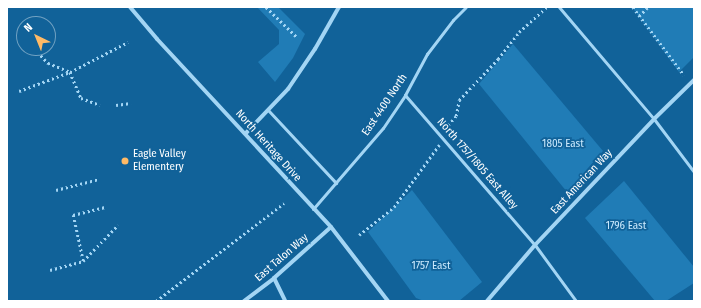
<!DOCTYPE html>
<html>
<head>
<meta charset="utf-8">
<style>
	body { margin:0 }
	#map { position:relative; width:701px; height:308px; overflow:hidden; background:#116299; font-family:"Fira Sans Condensed",sans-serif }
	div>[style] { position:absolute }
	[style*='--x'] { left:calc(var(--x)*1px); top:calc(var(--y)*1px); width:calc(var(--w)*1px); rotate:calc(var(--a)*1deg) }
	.green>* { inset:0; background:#207cb6 }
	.path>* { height:2.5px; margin-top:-1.25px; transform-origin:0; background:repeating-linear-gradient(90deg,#a3d5f4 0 2px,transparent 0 5px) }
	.service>* { height:3px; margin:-1.5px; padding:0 1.5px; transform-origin:1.5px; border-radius:1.5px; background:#a3d5f4 }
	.minor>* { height:4px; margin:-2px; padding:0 2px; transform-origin:2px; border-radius:2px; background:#a3d5f4 }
	.dots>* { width:11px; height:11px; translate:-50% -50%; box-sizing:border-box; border:2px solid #116299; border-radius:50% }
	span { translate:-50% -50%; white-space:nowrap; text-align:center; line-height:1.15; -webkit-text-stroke:3.5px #116299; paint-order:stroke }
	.street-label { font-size:11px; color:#fff }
	.park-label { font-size:11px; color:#cbeafe }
	.poi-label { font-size:11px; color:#fff }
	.left { translate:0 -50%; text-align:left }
	.frame { position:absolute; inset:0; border:8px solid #fff; pointer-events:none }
	.north { position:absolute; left:16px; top:16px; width:40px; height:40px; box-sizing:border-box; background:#116299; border:1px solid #70a1c2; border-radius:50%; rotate:317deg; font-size:11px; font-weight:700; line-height:16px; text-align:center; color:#fff }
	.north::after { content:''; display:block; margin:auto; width:14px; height:18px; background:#ffba66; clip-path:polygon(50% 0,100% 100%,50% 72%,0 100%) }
</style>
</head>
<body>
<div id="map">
	<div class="green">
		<i style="clip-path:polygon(257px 7px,278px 7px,305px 34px,293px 58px,275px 82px,258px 62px,279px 44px,279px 30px)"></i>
		<i style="clip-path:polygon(632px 7px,694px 7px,694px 57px,679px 72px)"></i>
		<i style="clip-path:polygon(513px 44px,603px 151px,567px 192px,479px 84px)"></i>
		<i style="clip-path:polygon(624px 181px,694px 267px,694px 283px,666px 301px,655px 301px,585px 218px)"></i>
		<i style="clip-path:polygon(412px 190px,482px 282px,459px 301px,424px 301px,416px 298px,368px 232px)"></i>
	</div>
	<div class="path">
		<i style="--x:266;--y:7;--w:43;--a:44.1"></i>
		<i style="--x:633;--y:7;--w:85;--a:53.1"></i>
		<i style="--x:639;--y:16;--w:13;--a:-45"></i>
		<i style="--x:24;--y:37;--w:1;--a:90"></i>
		<i style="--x:34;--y:48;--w:21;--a:47"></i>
		<i style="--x:48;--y:63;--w:24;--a:22"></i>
		<i style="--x:70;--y:72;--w:28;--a:67"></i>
		<i style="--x:81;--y:98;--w:20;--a:20"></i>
		<i style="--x:19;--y:91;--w:54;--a:-20.4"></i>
		<i style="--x:70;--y:72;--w:65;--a:-27.3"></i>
		<i style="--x:116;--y:105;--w:15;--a:-8"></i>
		<i style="--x:445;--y:129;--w:17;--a:-50"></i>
		<i style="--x:456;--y:116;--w:16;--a:-79"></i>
		<i style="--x:459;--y:100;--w:57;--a:-46.4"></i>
		<i style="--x:498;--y:59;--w:34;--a:-52"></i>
		<i style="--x:519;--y:32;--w:38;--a:-42"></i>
		<i style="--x:56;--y:190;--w:44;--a:-14.3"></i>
		<i style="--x:359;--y:235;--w:45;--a:-38.7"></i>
		<i style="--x:394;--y:207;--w:77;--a:-54"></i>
		<i style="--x:83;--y:261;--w:47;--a:-102.3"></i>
		<i style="--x:73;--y:215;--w:34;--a:-14"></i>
		<i style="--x:50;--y:270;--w:34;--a:-15"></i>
		<i style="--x:83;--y:261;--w:50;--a:-45.8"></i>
		<i style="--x:156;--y:301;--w:161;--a:-37.4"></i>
	</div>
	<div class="service">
		<i style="--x:559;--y:7;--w:147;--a:49.7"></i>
		<i style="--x:654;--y:119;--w:66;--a:53"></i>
		<i style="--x:405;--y:95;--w:198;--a:49.1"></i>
		<i style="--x:535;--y:245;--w:69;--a:53.8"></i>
		<i style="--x:268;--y:110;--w:100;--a:47"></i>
		<i style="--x:313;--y:209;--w:107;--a:-49.2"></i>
		<i style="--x:383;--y:128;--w:40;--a:-56"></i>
		<i style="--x:405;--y:95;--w:47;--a:-61.8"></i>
		<i style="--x:427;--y:54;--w:43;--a:-52.6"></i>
		<i style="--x:453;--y:20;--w:18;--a:-45"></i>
	</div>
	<div class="minor">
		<i style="--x:130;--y:7;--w:42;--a:49.8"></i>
		<i style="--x:157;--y:39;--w:256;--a:47.2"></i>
		<i style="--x:331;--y:227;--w:93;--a:52.4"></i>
		<i style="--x:246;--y:133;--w:61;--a:-46.3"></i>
		<i style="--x:288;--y:89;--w:48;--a:-56"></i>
		<i style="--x:315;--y:49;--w:48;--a:-60.3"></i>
		<i style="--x:274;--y:278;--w:25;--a:64"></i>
		<i style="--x:244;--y:301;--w:38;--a:-37"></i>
		<i style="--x:274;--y:278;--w:76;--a:-41.8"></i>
		<i style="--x:487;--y:301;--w:74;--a:-49.4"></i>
		<i style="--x:535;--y:245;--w:173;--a:-46.6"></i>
		<i style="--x:654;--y:119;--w:56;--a:-44.3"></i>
	</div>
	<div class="dots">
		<i style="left:125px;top:161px;background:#ffba66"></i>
	</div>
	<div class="street-label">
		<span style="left:385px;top:105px;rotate:-56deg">East 4400 North</span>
		<span style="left:268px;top:146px;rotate:48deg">North Heritage Drive</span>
		<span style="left:477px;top:164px;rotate:49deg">North 1757/1805 East Alley</span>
		<span style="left:582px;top:182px;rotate:-47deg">East American Way</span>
		<span style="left:282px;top:258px;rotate:-41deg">East Talon Way</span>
	</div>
	<div class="park-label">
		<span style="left:563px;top:144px">1805 East</span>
		<span style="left:626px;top:226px">1796 East</span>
		<span style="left:431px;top:266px">1757 East</span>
	</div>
	<div class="poi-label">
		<span class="left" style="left:133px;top:161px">Eagle Valley<br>Elementery</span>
	</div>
	<div class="frame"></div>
	<div class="north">N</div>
</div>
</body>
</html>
